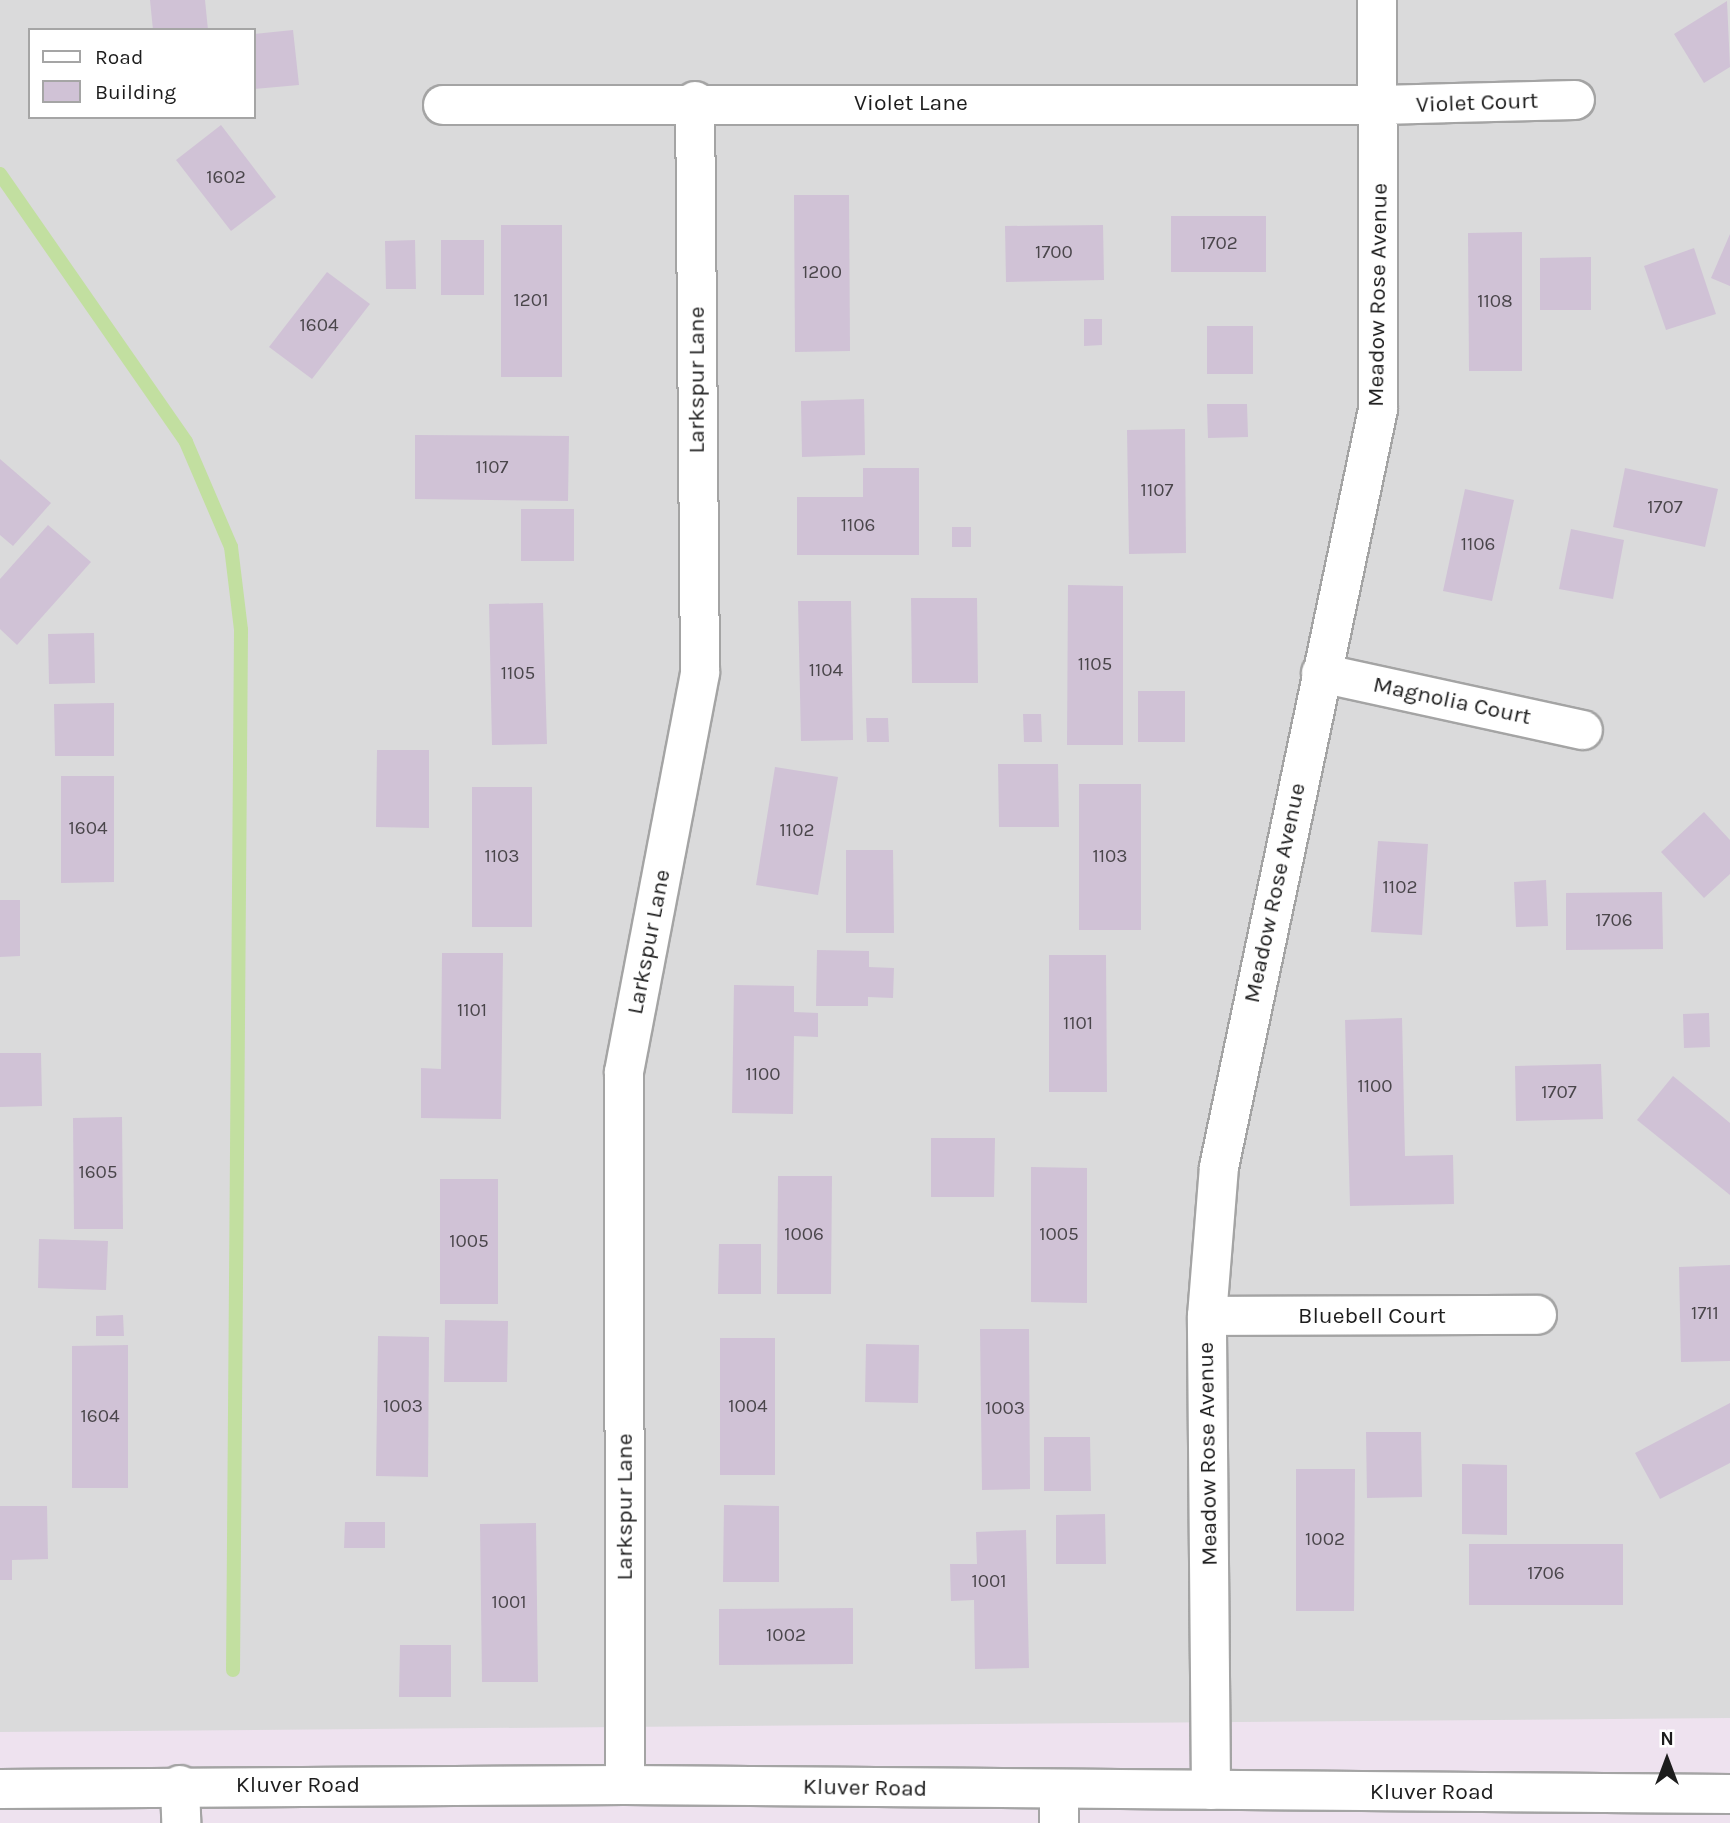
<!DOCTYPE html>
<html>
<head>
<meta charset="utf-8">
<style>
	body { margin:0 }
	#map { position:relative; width:1730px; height:1823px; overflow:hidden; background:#eee2ef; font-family:Karla,sans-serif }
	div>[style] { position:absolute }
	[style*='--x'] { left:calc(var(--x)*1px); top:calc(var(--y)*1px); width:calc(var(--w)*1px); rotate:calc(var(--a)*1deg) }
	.residential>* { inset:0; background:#dadadb }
	.stream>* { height:14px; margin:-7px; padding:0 7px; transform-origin:7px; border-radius:7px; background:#c2dfa0 }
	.building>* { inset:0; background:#d0c2d6 }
	.roads { filter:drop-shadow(2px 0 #a4a4a4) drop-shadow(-2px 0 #a4a4a4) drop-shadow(0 2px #a4a4a4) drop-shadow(0 -2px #a4a4a4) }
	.minor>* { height:38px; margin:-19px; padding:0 19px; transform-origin:19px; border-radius:19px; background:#fff }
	span { translate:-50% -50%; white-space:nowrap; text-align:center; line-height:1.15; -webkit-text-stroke:7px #fff; paint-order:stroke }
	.number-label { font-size:19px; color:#4a464b }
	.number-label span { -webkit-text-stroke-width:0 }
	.street-label { font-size:23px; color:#1d1d1d }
	.legend { position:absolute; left:28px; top:28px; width:228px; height:91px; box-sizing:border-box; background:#fff; border:2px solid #a5a5a5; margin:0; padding:9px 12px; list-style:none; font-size:21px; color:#1d1d1d }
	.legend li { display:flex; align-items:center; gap:14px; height:35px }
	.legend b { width:35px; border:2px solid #a5a5a5 }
	.north { position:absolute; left:1632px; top:1725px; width:70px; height:70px; -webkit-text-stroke:5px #fff; paint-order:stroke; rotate:0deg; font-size:19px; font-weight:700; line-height:28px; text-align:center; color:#1d1d1d }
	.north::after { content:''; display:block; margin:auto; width:24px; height:32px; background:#1d1d1d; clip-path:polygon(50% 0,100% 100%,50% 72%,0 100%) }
</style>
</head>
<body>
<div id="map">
	<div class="residential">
		<i style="clip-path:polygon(evenodd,0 0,1730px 0,1730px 1718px,0 1732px,0 0,30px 30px,254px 30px,254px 117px,30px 117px,30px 30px)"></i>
	</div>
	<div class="stream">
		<i style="--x:0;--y:174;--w:326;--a:55.2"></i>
		<i style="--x:186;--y:442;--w:114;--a:66.8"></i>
		<i style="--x:231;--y:547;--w:84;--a:83.1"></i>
		<i style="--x:241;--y:630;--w:1040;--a:90.44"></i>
	</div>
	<div class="building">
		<i style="clip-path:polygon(150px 0,205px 0,208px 30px,153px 30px)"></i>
		<i style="clip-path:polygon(1727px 1px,1730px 67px,1704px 83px,1674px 34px)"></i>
		<i style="clip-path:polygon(293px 30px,299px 85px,254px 89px,254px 34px)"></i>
		<i style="clip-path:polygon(221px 125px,276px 197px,231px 231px,176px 160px)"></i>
		<i style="clip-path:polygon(794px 195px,849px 195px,850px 351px,795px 352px)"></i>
		<i style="clip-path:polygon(1171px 216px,1266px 216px,1266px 272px,1171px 272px)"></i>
		<i style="clip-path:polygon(501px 225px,562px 225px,562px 377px,501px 377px)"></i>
		<i style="clip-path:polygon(1103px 225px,1104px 280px,1006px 282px,1005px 226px)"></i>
		<i style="clip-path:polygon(1522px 232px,1522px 371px,1469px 371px,1468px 233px)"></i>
		<i style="clip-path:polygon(1730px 234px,1730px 286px,1711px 278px)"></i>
		<i style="clip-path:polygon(415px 240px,416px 289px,386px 289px,385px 241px)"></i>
		<i style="clip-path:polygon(441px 240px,484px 240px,484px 295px,441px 295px)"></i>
		<i style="clip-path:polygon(1694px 248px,1716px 314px,1666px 330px,1644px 266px)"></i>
		<i style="clip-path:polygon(1591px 257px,1591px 310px,1540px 310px,1540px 258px)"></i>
		<i style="clip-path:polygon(327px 272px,370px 304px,312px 379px,269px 347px)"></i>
		<i style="clip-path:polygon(1084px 319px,1102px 319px,1102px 345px,1084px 346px)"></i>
		<i style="clip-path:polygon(1207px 326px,1253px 326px,1253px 374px,1207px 374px)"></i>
		<i style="clip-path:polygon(864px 399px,865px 455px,802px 457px,801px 401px)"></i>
		<i style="clip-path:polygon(1207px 404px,1247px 404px,1248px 437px,1208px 438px)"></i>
		<i style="clip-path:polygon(1185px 429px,1186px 553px,1129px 554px,1127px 430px)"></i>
		<i style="clip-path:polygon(415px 435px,569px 436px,568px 501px,415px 499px)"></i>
		<i style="clip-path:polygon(0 459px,51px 503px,13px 546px,0 535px)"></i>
		<i style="clip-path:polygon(863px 468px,919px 468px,919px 555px,797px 555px,797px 497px,863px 497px)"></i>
		<i style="clip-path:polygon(1625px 468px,1718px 489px,1705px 547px,1613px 527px)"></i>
		<i style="clip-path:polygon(1465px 489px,1514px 500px,1492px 601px,1443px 591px)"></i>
		<i style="clip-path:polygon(521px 509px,574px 509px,574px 561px,521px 561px)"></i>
		<i style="clip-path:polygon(48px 525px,91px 562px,17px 645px,0 629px,0 579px)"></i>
		<i style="clip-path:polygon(952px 527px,971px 527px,971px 547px,952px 547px)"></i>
		<i style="clip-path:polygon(1571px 529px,1624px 540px,1613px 599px,1559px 589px)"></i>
		<i style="clip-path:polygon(1068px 585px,1123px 586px,1123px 745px,1067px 745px)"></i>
		<i style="clip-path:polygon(911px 598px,977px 598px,978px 683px,912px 683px)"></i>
		<i style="clip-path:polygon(798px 601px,851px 601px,853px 740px,801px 741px)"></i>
		<i style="clip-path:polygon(543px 603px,547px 744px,492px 745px,489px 604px)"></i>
		<i style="clip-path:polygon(94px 633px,95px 683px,49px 684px,48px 634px)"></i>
		<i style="clip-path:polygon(1138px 691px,1185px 691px,1185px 742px,1138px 742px)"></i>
		<i style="clip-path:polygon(114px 703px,114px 756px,55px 756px,54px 704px)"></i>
		<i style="clip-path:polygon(1023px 714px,1041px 714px,1042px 742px,1024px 742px)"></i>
		<i style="clip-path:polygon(866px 718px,888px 718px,889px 742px,867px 742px)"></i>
		<i style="clip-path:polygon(377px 750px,429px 750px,429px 828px,376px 827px)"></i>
		<i style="clip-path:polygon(998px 764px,1058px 764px,1059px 827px,999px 827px)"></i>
		<i style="clip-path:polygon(775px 767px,838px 777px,818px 895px,756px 885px)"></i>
		<i style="clip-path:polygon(61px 776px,114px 776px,114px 882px,61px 883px)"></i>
		<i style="clip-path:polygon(1079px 784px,1141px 784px,1141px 930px,1079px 930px)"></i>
		<i style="clip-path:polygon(472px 787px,532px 787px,532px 927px,472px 927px)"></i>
		<i style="clip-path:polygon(1704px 812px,1730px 840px,1730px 874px,1704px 898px,1661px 852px)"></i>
		<i style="clip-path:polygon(1378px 841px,1428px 844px,1422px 935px,1371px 932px)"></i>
		<i style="clip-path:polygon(846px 850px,893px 850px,894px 933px,846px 933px)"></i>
		<i style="clip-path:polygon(1546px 880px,1548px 926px,1516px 927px,1514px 882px)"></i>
		<i style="clip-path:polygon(1662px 892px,1663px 949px,1566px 950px,1566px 893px)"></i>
		<i style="clip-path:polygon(0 900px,20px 900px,20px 956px,0 957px)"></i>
		<i style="clip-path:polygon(817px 950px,869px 951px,869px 967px,894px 968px,893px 998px,868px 997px,868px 1006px,816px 1006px)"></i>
		<i style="clip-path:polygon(442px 953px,503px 953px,501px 1119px,421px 1118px,421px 1068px,441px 1069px)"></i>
		<i style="clip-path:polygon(1049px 955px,1106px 955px,1107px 1092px,1049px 1092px)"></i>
		<i style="clip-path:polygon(734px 985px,794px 986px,794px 1012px,818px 1013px,818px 1037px,794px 1036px,793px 1114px,732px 1113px)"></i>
		<i style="clip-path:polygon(1709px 1013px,1710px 1047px,1684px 1048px,1683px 1014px)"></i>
		<i style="clip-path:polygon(1402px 1018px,1405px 1156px,1453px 1155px,1454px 1204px,1350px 1206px,1345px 1020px)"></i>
		<i style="clip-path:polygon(0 1053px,41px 1053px,42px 1106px,0 1107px)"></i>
		<i style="clip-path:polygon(1601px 1064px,1603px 1119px,1516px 1121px,1515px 1066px)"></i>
		<i style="clip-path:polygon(1673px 1076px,1730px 1123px,1730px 1195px,1637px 1120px)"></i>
		<i style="clip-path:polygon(122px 1117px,123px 1229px,74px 1229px,73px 1118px)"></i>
		<i style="clip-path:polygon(931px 1138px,995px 1138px,994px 1197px,931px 1197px)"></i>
		<i style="clip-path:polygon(1031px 1167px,1087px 1168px,1087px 1303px,1031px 1302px)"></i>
		<i style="clip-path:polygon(778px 1176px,832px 1176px,831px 1294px,777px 1294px)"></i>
		<i style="clip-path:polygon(440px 1179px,498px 1179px,498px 1304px,440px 1304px)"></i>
		<i style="clip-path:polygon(39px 1239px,108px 1241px,106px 1290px,38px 1288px)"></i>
		<i style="clip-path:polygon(719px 1244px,761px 1244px,761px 1294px,718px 1294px)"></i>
		<i style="clip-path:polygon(1730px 1265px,1730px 1361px,1681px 1362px,1679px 1267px)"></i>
		<i style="clip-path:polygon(123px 1315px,124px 1336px,96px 1336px,96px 1316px)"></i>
		<i style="clip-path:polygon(445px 1320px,508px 1321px,507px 1382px,444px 1382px)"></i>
		<i style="clip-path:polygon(980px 1329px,1029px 1329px,1030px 1489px,982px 1490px)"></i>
		<i style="clip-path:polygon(378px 1336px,429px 1337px,428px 1477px,376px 1476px)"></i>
		<i style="clip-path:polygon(720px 1338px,775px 1338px,775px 1475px,720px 1475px)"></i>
		<i style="clip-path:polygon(866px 1344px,919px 1345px,918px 1403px,865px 1402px)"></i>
		<i style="clip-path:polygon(128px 1345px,128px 1488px,72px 1488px,72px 1346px)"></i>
		<i style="clip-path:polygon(1730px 1403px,1730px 1463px,1660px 1499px,1635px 1453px)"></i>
		<i style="clip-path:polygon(1366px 1432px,1421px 1432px,1422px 1497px,1367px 1498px)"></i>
		<i style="clip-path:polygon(1044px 1437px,1090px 1437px,1091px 1491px,1044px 1491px)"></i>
		<i style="clip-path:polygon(1462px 1464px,1507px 1465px,1507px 1535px,1462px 1534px)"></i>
		<i style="clip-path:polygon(1296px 1469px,1355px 1469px,1354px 1611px,1296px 1611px)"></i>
		<i style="clip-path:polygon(724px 1505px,779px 1506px,779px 1582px,723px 1582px)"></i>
		<i style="clip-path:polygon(0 1506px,47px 1506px,48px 1559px,12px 1560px,12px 1580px,0 1580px)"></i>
		<i style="clip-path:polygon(1105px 1514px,1106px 1564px,1056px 1564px,1056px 1515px)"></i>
		<i style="clip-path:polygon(345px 1522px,385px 1522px,385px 1548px,344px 1548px)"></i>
		<i style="clip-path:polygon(536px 1523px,538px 1682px,482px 1682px,480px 1524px)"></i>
		<i style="clip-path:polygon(1026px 1530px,1029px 1668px,975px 1669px,974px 1600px,951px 1601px,950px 1564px,977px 1564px,976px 1532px)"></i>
		<i style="clip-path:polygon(1469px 1544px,1623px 1544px,1623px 1605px,1469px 1605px)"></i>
		<i style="clip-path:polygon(853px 1608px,853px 1664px,719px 1665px,719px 1609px)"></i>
		<i style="clip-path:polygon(400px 1645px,451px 1645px,451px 1697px,399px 1697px)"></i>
	</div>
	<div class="roads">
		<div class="minor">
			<i style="--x:443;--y:105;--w:937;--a:0"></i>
			<i style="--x:1380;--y:105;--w:195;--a:-1.5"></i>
			<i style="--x:1321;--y:673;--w:268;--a:12.3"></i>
			<i style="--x:1207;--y:1316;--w:330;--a:-0.2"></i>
			<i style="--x:180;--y:1785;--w:38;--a:88"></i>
			<i style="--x:625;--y:1785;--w:713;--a:-90.08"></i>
			<i style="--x:624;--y:1072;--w:407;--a:-79.2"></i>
			<i style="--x:700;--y:672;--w:571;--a:-90.5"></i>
			<i style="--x:0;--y:1789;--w:625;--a:-0.37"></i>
			<i style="--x:625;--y:1785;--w:1105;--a:0.47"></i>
			<i style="--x:1059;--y:1790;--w:33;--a:90"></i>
			<i style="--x:1211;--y:1790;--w:474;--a:-90.5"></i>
			<i style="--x:1207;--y:1316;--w:149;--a:-85.4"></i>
			<i style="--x:1219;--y:1167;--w:774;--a:-78.15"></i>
			<i style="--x:1378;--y:409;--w:409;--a:-90.1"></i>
		</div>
	</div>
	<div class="number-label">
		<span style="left:226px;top:178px">1602</span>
		<span style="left:1219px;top:244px">1702</span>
		<span style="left:1054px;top:253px">1700</span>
		<span style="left:822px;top:273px">1200</span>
		<span style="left:531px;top:301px">1201</span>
		<span style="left:1495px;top:302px">1108</span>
		<span style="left:319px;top:326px">1604</span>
		<span style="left:492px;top:468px">1107</span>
		<span style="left:1157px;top:491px">1107</span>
		<span style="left:1665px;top:508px">1707</span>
		<span style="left:858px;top:526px">1106</span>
		<span style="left:1478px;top:545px">1106</span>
		<span style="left:1095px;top:665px">1105</span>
		<span style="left:826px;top:671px">1104</span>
		<span style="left:518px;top:674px">1105</span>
		<span style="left:88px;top:829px">1604</span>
		<span style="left:797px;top:831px">1102</span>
		<span style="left:502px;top:857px">1103</span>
		<span style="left:1110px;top:857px">1103</span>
		<span style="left:1400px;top:888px">1102</span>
		<span style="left:1614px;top:921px">1706</span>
		<span style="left:472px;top:1011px">1101</span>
		<span style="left:1078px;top:1024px">1101</span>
		<span style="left:763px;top:1075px">1100</span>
		<span style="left:1375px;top:1087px">1100</span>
		<span style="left:1559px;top:1093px">1707</span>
		<span style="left:98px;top:1173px">1605</span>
		<span style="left:804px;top:1235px">1006</span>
		<span style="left:1059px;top:1235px">1005</span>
		<span style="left:469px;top:1242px">1005</span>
		<span style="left:1705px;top:1314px">1711</span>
		<span style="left:403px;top:1407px">1003</span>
		<span style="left:748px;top:1407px">1004</span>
		<span style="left:1005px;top:1409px">1003</span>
		<span style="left:100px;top:1417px">1604</span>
		<span style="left:1325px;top:1540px">1002</span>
		<span style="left:1546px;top:1574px">1706</span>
		<span style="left:989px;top:1582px">1001</span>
		<span style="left:509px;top:1603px">1001</span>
		<span style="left:786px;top:1636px">1002</span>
	</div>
	<div class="street-label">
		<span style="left:911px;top:103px">Violet Lane</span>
		<span style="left:1477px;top:103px;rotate:-2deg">Violet Court</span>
		<span style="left:1378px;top:295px;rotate:-89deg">Meadow Rose Avenue</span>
		<span style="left:697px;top:380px;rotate:-90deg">Larkspur Lane</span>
		<span style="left:1452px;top:701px;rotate:12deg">Magnolia Court</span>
		<span style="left:1275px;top:893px;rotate:-78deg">Meadow Rose Avenue</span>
		<span style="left:649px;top:942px;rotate:-79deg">Larkspur Lane</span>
		<span style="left:1372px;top:1316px">Bluebell Court</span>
		<span style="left:1208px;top:1454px;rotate:-91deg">Meadow Rose Avenue</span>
		<span style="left:625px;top:1507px;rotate:-90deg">Larkspur Lane</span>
		<span style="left:298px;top:1785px">Kluver Road</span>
		<span style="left:865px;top:1788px;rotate:1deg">Kluver Road</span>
		<span style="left:1432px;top:1792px">Kluver Road</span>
	</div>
	<ul class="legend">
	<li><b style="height:9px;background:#fff"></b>Road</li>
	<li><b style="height:19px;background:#d0c2d6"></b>Building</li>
	</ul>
	<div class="north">N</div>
</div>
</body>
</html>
